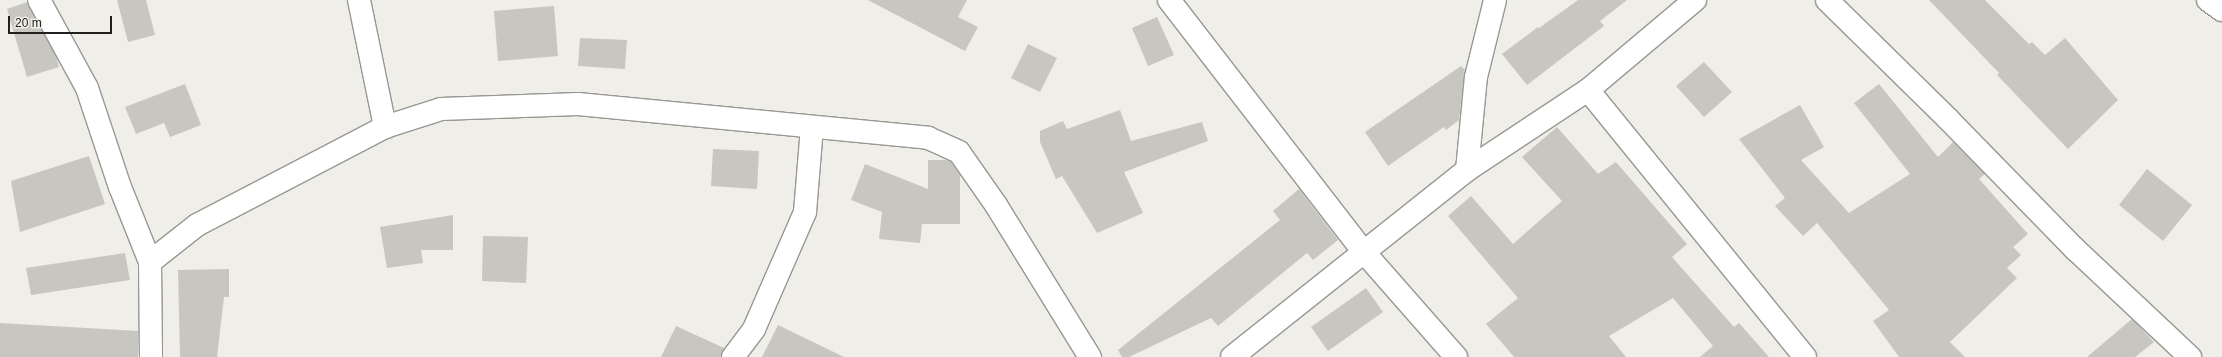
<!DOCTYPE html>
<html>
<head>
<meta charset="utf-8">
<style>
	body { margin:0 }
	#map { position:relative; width:2222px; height:357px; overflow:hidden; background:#efeee9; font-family:Helvetica,sans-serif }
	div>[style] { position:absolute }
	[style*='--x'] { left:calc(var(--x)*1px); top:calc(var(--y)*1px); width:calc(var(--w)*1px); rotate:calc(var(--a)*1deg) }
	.building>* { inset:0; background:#c8c6c1 }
	.roads { filter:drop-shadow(1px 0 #989792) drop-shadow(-1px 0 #989792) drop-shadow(0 1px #989792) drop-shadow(0 -1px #989792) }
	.minor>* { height:22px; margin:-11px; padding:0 11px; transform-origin:11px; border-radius:11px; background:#fff }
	span { translate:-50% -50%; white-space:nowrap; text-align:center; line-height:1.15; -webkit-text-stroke:3px #efeee9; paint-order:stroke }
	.scale { position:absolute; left:8px; top:16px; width:104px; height:18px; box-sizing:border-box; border:2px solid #21201e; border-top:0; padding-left:5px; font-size:12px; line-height:14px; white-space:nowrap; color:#21201e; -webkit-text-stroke:3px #efeee9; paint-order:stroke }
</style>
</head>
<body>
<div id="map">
	<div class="building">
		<i style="clip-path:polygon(117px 0,146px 0,155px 35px,128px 42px)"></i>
		<i style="clip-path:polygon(868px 0,967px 0,958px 17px,978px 27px,965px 51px)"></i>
		<i style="clip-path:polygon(1578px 0,1627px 0,1600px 21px,1604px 26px,1527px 85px,1502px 54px,1538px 27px,1539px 28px)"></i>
		<i style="clip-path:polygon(1929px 0,1985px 0,2029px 44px,2032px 42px,2045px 55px,2065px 38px,2118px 100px,2068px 149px,1997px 75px,1999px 73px)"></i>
		<i style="clip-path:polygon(27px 2px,56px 56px,59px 67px,27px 77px,7px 9px)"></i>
		<i style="clip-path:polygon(554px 6px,558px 56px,498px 61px,494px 11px)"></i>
		<i style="clip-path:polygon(1157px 17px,1174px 55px,1148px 66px,1132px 28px)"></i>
		<i style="clip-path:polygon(580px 38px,627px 40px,625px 69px,578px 66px)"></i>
		<i style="clip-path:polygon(1028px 44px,1057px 58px,1040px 92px,1011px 78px)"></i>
		<i style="clip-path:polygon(1704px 62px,1732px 92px,1704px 117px,1676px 86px)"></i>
		<i style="clip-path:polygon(1461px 66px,1465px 70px,1459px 120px,1446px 130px,1444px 127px,1388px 166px,1365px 132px)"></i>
		<i style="clip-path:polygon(185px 84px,201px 125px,170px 137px,164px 123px,136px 134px,125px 107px)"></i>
		<i style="clip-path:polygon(1879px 84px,1938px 157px,1953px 142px,1985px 174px,1979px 179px,2028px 234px,2013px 247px,2021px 255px,2007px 268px,2017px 278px,1950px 342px,1965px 357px,1899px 357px,1873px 321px,1889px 310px,1817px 223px,1803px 236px,1775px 206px,1785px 198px,1739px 139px,1800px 105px,1824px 147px,1801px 160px,1849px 213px,1910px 174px,1854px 103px)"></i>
		<i style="clip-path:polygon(1120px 110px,1131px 141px,1202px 122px,1208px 141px,1124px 172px,1143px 213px,1097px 233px,1062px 176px,1056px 179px,1040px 142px,1040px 131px,1063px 121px,1067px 129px)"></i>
		<i style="clip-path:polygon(1557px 127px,1598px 174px,1616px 162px,1687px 244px,1672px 257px,1734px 327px,1739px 323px,1769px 357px,1700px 357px,1713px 346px,1673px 298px,1609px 336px,1626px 357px,1514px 357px,1486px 324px,1518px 298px,1448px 216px,1471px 196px,1513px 244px,1562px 201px,1522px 157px)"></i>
		<i style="clip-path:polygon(713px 149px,759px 151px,757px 189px,711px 186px)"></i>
		<i style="clip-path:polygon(89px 156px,105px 204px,20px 232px,11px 181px)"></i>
		<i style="clip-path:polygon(928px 160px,946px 160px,951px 162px,960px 175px,960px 224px,922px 224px,920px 243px,879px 239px,882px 212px,851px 200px,865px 164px,928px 189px)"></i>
		<i style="clip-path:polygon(2147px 169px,2192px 205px,2163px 241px,2119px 205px)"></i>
		<i style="clip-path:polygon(1299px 189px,1338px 240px,1313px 260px,1307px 253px,1218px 326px,1211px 318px,1129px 357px,1122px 357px,1118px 350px,1280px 220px,1273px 211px)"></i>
		<i style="clip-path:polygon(453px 215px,453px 250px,421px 250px,423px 263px,387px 268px,380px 227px)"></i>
		<i style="clip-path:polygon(483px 236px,528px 237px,526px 283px,482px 281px)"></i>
		<i style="clip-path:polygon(125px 253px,130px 280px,31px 295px,26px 268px)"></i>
		<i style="clip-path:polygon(229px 269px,229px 297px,224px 297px,217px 357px,180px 357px,178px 270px)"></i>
		<i style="clip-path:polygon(1366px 288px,1383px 312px,1328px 351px,1311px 327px)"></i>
		<i style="clip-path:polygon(2132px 319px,2154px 342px,2135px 357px,2087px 357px)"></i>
		<i style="clip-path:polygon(0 323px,138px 331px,138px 357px,0 357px)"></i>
		<i style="clip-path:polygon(778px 325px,844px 357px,762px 357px)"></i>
		<i style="clip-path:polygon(676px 326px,724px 348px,721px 357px,661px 357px)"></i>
	</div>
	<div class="roads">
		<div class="minor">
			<i style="--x:39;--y:0;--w:100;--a:61.4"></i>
			<i style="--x:87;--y:88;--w:104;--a:71.6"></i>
			<i style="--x:120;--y:187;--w:81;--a:68.2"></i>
			<i style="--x:359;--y:0;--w:130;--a:78.4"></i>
			<i style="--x:1169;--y:0;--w:317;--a:52.3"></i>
			<i style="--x:1363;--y:251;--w:141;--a:48.7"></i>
			<i style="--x:1827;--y:0;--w:170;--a:44.5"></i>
			<i style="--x:1948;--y:119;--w:182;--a:45.7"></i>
			<i style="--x:2075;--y:249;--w:158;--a:43.2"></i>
			<i style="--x:2208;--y:0;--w:17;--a:36"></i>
			<i style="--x:1588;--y:90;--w:344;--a:50.9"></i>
			<i style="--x:1467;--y:170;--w:93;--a:-84.5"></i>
			<i style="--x:1476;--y:77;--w:79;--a:-76.1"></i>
			<i style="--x:151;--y:357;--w:95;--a:-90.6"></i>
			<i style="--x:150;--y:262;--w:60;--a:-38.2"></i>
			<i style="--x:197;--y:225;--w:212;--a:-27.5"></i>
			<i style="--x:385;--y:127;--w:59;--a:-17.8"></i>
			<i style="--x:441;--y:109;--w:137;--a:-2.1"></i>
			<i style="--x:578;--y:104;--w:352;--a:5.5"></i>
			<i style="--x:928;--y:138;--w:34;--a:24"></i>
			<i style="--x:959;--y:152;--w:65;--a:55.1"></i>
			<i style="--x:996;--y:205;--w:179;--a:58.3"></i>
			<i style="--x:733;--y:357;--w:35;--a:-53"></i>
			<i style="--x:754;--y:329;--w:128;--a:-66.4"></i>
			<i style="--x:805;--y:212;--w:85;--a:-85.3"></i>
			<i style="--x:1232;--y:357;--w:300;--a:-38.5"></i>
			<i style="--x:1467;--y:170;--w:145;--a:-33.5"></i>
			<i style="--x:1588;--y:90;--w:140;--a:-40.1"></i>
		</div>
	</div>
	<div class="scale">20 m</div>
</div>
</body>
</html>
